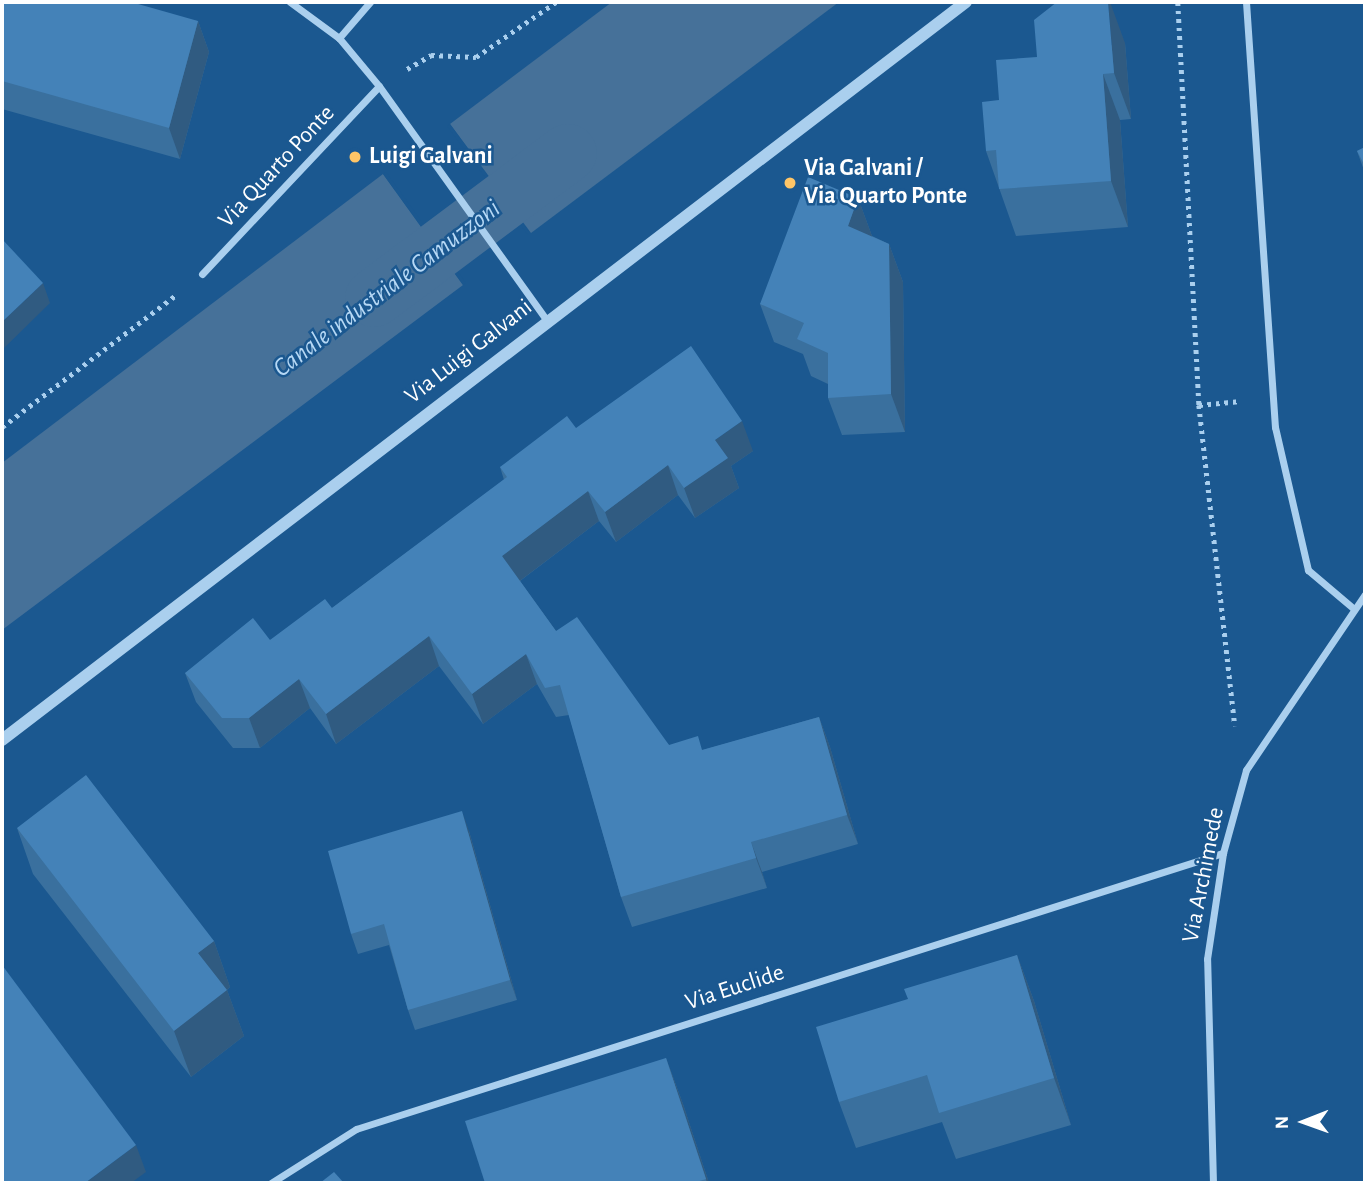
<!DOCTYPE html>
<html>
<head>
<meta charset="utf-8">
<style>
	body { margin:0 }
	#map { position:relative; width:1367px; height:1185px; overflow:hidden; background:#1b5890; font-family:"Alegreya Sans",sans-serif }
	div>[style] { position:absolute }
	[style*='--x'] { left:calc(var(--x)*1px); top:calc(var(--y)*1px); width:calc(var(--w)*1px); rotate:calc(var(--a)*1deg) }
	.water>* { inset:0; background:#467199 }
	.pier>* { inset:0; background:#1b5890 }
	.canal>* { height:58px; margin:-29px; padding:0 29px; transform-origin:29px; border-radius:29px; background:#467199 }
	.path>* { height:4.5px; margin-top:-2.25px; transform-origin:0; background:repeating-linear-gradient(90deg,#aacfee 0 3.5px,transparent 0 8.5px) }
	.minor>* { height:7px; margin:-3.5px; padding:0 3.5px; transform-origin:3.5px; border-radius:3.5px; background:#aacfee }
	.tertiary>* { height:12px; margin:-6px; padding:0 6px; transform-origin:6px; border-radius:6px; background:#aacfee }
	.wall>* { inset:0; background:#3a709e }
	.shaded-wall>* { inset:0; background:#305b81 }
	.building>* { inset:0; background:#4482b8 }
	.dots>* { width:19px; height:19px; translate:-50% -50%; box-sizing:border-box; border:4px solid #1b5890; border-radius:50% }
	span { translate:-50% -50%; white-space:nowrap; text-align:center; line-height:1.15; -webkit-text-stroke:5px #1b5890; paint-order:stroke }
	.poi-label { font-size:24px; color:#fff; font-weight:700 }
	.left { translate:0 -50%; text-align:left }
	.street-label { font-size:24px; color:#fff }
	.water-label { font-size:26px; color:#b6d8f5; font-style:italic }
	.frame { position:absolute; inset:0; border:4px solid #fff; pointer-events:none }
	.north { position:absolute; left:1269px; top:1087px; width:70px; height:70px; -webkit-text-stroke:5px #1b5890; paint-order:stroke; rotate:269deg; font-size:19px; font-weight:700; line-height:28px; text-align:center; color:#fff }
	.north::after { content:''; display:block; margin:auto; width:24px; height:32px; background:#fff; clip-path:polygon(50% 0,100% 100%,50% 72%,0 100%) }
</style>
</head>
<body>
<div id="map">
	<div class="water">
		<i style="clip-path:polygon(612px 2px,839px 2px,531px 233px,450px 124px)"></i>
		<i style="clip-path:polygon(383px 174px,463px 285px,2px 630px,2px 463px)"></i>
	</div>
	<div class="pier">
		<i style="clip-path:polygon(450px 124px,530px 233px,528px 235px,447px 126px)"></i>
		<i style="clip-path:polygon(386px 172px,466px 283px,463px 285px,383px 174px)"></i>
	</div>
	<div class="canal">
		<i style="--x:374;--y:298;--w:242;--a:-36.8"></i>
	</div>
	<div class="path">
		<i style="--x:1178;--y:2;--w:404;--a:87"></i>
		<i style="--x:1199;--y:405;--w:323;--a:83.6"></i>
		<i style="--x:407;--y:69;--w:28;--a:-30"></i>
		<i style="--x:431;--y:55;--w:45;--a:2.5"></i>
		<i style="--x:476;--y:57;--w:97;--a:-34.5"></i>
		<i style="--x:1199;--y:405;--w:42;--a:-5.4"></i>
		<i style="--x:2;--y:427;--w:220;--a:-37.2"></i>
	</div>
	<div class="minor">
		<i style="--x:290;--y:2;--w:61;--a:36.3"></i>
		<i style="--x:339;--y:38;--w:62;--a:50.2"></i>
		<i style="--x:379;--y:86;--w:287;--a:54.4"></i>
		<i style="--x:1246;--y:2;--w:426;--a:86.1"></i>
		<i style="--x:1275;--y:427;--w:147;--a:77"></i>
		<i style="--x:1308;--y:570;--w:59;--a:40.2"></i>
		<i style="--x:339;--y:38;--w:48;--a:-49.3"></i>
		<i style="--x:202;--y:274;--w:258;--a:-46.7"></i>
		<i style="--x:271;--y:1183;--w:101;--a:-32.4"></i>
		<i style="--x:356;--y:1129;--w:910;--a:-17.66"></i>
		<i style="--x:1213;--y:1183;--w:224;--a:-91.5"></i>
		<i style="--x:1207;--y:959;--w:107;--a:-81.4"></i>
		<i style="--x:1223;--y:853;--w:86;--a:-74.5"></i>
		<i style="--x:1246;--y:770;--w:212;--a:-55.9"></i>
	</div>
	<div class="tertiary">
		<i style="--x:2;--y:740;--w:1214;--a:-37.44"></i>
	</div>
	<div class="wall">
		<i style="clip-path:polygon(2px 2px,198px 21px,209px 52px,180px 159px,2px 109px)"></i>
		<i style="clip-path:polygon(1125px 43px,1131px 119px,1120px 120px,1128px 227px,1016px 236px,986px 151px,999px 100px,1037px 57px)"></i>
		<i style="clip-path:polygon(1365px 147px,1365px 173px,1357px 151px)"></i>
		<i style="clip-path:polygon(858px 198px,872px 236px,889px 244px,903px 282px,905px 432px,842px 435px,828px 398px,828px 384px,811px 376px,803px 354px,774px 342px,760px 304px)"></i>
		<i style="clip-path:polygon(576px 428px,753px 451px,731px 466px,739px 488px,695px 518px,678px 495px,616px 542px,599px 521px,520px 581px,556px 631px,669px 745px,703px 750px,819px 717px,830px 747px,858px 844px,762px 872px,767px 888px,632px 927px,621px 897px,569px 715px,556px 717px,537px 684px,483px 724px,439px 666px,336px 744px,310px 708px,260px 748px,233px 748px,196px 702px,185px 673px,270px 640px,332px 608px,504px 480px,500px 467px)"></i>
		<i style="clip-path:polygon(17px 828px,214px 941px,230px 987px,227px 990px,244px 1036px,191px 1077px,33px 874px)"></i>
		<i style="clip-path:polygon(469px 831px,517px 1000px,415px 1030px,408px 1010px,389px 945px,358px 954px,351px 934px)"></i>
		<i style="clip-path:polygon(1017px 955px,1034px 1001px,1071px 1125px,956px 1159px,942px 1122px,856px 1148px,839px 1102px,908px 999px)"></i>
		<i style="clip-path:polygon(666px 1058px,683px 1104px,709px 1183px,485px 1183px)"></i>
	</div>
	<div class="shaded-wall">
		<i style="clip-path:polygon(1108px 2px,1110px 2px,1125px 43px,1131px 119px,1114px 73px)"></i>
		<i style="clip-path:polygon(198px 21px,209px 52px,180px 159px,169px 128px)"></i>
		<i style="clip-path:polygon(1103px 74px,1120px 120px,1128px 227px,1111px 181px)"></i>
		<i style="clip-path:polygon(858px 198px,872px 236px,862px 263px,848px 226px)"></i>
		<i style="clip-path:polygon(889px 244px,903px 282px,905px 432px,891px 394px)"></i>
		<i style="clip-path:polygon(43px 283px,50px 303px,2px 350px,2px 322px)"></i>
		<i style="clip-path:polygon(742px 421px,753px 451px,731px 466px,739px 488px,695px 518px,684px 488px,715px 440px)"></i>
		<i style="clip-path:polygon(668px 465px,678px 495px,616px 542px,605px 512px)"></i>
		<i style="clip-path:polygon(588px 491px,599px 521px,513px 586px,502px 556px)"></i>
		<i style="clip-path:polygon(429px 636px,439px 666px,336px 744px,326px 714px)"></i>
		<i style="clip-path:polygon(526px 654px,537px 684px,483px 724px,472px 694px)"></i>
		<i style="clip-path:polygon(299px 679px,310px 708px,260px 748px,249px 718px)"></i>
		<i style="clip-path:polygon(819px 717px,830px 747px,858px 844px,847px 815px)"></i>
		<i style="clip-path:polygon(462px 811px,469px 831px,517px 1000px,510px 980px)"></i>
		<i style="clip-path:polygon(751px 842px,762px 872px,767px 888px,756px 858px)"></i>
		<i style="clip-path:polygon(214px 941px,230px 987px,227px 990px,244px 1036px,191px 1077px,174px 1031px,198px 953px)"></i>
		<i style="clip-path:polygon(1017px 955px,1034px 1001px,1071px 1125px,1054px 1078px)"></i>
		<i style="clip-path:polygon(666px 1058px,683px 1104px,709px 1183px,707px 1183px,706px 1179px)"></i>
		<i style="clip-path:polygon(136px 1145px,146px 1172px,131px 1183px,85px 1183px)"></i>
	</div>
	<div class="building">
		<i style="clip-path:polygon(2px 2px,131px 2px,198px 21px,169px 128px,2px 81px)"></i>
		<i style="clip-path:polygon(1057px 2px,1108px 2px,1114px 73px,1103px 74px,1111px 181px,999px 189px,996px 150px,986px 151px,982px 102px,999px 100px,996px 60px,1037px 57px,1034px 20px)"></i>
		<i style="clip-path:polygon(1365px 147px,1365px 166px,1357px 151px)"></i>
		<i style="clip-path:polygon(808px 177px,858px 198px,848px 226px,889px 244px,891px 394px,828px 398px,828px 353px,797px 339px,804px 323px,760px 304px)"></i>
		<i style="clip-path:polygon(2px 239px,43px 283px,2px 322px)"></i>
		<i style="clip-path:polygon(691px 346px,742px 421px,715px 440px,728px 458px,684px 488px,668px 465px,605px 512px,588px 491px,502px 556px,556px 631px,577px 617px,669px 745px,698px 736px,702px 750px,819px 717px,847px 815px,751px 842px,756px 858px,621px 897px,560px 685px,545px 688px,526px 654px,472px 694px,429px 636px,326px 714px,299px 679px,249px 718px,222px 718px,185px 673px,253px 618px,270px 640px,325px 599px,332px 608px,507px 477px,500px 467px,567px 416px,576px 428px)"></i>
		<i style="clip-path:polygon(86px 775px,214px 941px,198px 953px,227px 990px,174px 1031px,17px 828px)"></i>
		<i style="clip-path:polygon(462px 811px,510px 980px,408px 1010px,384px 924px,351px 934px,328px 851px)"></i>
		<i style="clip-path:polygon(1017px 955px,1054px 1078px,939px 1113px,927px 1075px,839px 1102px,816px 1027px,908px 999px,904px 989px)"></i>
		<i style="clip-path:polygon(2px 965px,136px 1145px,85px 1183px,2px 1183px)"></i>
		<i style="clip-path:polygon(666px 1058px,706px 1179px,693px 1183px,485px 1183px,465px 1121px)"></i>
		<i style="clip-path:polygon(334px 1172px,344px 1183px,320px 1183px)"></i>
	</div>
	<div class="dots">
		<i style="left:355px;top:157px;background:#ffc567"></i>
		<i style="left:790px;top:183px;background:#ffc567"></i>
	</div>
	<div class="poi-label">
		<span class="left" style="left:369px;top:157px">Luigi Galvani</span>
		<span class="left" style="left:804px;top:183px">Via Galvani /<br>Via Quarto Ponte</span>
	</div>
	<div class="street-label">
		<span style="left:277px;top:167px;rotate:-47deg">Via Quarto Ponte</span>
		<span style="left:469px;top:352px;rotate:-38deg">Via Luigi Galvani</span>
		<span style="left:1204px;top:875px;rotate:-79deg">Via Archimede</span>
		<span style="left:735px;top:988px;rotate:-18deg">Via Euclide</span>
	</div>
	<div class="water-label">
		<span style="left:387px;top:289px;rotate:-37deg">Canale industriale Camuzzoni</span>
	</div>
	<div class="frame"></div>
	<div class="north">N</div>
</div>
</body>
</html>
